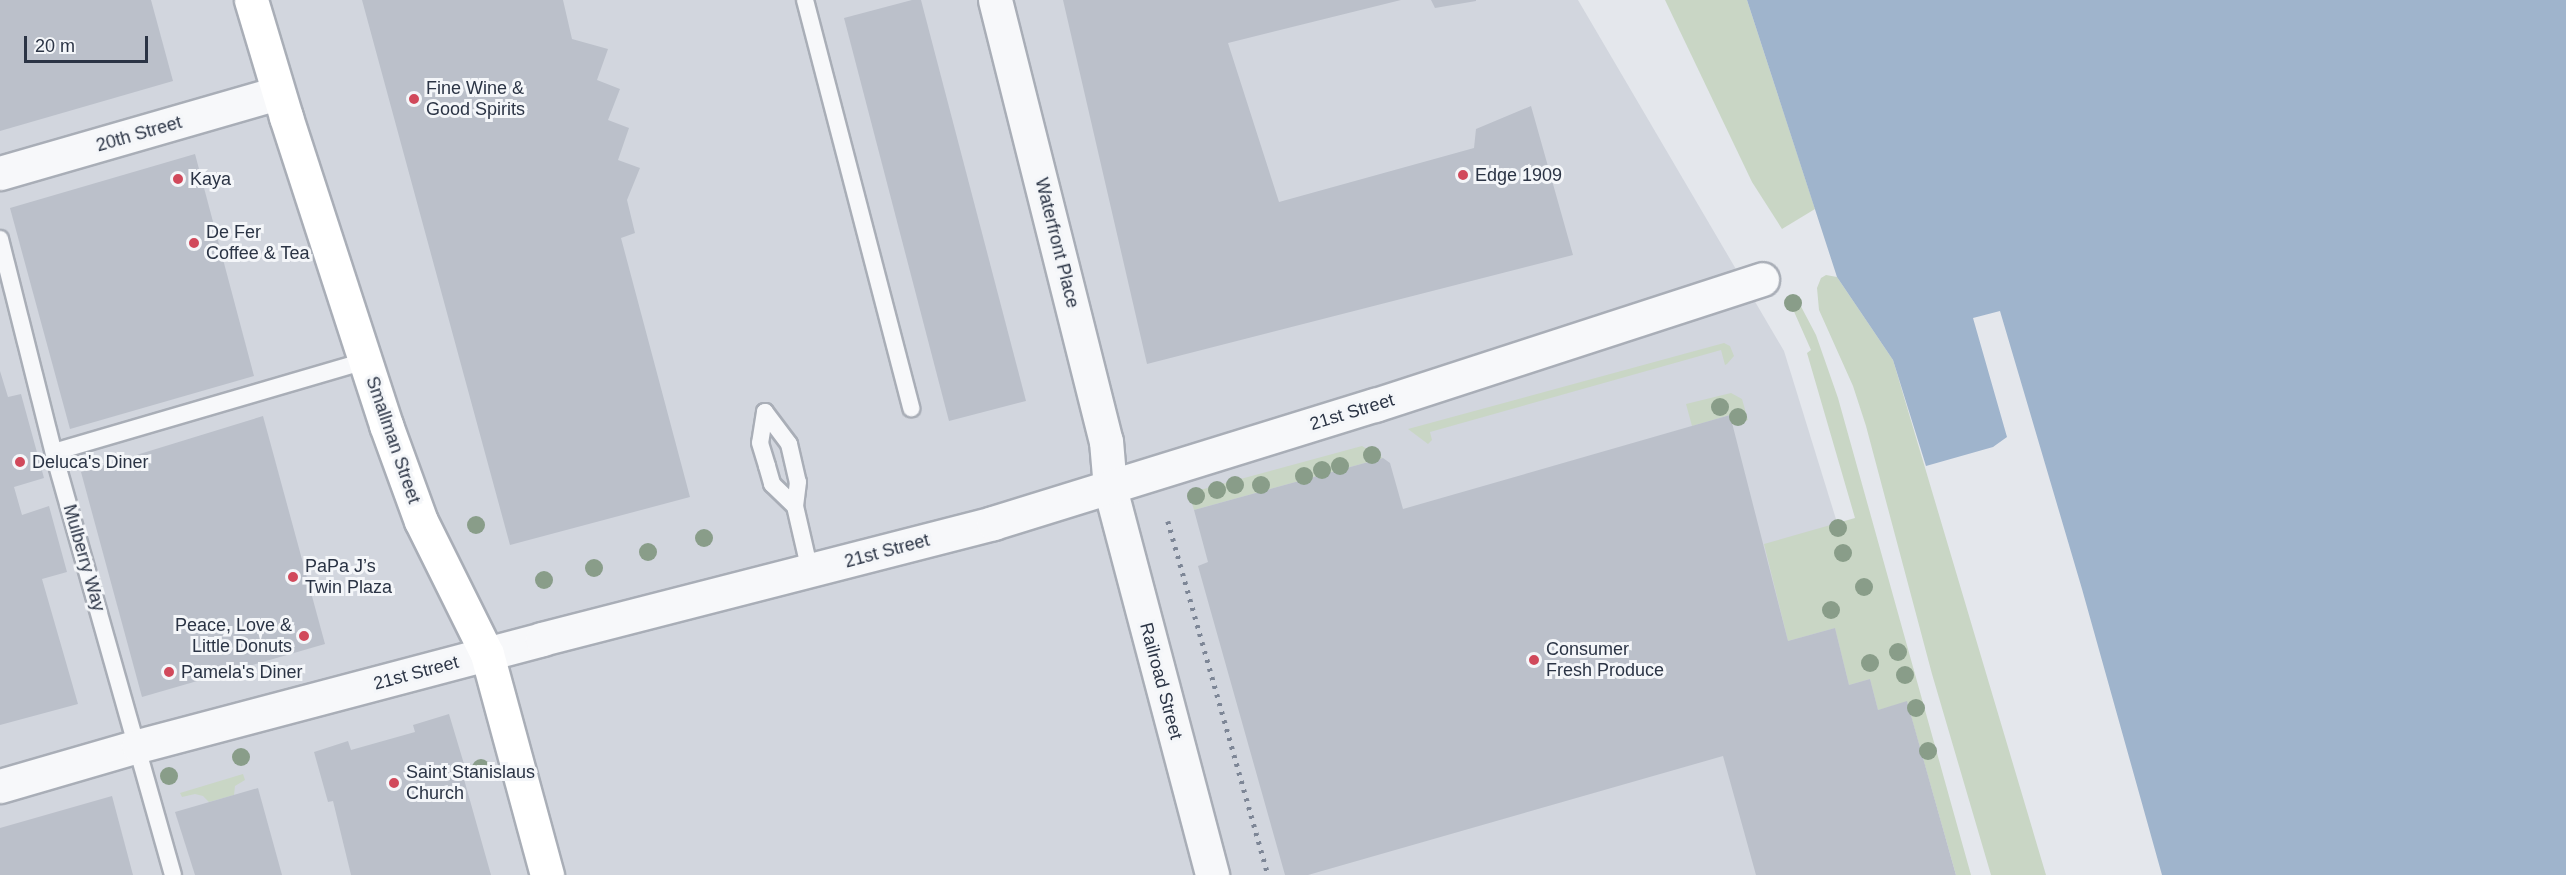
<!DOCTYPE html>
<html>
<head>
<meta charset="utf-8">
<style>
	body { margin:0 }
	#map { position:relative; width:2566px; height:875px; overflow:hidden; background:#e4e7ec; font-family:Arial,sans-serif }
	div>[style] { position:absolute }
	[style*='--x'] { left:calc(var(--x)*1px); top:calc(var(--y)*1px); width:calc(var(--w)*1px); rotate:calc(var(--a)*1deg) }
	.built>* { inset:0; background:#d2d6de }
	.green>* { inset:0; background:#c9d6c5 }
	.water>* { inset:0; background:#9fb4cc }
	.building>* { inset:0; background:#bbc0ca }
	.roads { filter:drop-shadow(2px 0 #a9aeb7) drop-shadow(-2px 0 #a9aeb7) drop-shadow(0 2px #a9aeb7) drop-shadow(0 -2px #a9aeb7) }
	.lane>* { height:16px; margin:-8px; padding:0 8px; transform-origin:8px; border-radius:8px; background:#f7f8fa }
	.street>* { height:33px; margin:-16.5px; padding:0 16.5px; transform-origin:16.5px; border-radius:16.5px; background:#f7f8fa }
	.secondary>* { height:33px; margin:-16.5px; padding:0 16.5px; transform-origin:16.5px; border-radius:16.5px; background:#fff }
	.rail>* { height:4.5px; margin-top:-2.25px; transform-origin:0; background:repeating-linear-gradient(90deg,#7d8696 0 3px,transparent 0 9px) }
	.trees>* { width:18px; height:18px; margin:-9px; border-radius:50%; background:#899d89 }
	.dots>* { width:16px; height:16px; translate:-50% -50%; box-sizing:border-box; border:3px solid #f4f6f9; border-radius:50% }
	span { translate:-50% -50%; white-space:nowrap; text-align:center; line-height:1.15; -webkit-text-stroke:6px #f4f6f9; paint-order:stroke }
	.poi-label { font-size:18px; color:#2b3445 }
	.left { translate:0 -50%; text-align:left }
	.right { translate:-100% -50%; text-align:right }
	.street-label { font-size:18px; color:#2b3445 }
	.scale { position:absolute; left:24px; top:36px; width:124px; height:27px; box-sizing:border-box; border:3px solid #2b3445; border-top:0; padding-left:8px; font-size:18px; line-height:21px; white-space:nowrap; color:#2b3445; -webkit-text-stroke:4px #f4f6f9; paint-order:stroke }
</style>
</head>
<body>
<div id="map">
	<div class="built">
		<i style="clip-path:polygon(0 0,1578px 0,1784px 351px,1946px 875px,0 875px)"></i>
	</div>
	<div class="green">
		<i style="clip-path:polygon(1665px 0,1747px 0,1815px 209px,1782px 229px,1752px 182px)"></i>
		<i style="clip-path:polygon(1826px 275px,1837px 277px,1893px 360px,2046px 875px,1991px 875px,1932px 674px,1866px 426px,1853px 386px,1819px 310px,1817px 288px,1821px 278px)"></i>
		<i style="clip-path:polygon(1795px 295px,1816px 335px,1838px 398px,1971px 875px,1956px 875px,1907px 702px,1878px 710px,1870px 679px,1849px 685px,1835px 628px,1788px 641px,1764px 544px,1855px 518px,1807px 353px,1811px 350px,1788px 298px)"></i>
		<i style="clip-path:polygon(1724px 343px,1730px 346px,1734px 356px,1727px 364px,1725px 365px,1721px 350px,1430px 432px,1432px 440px,1428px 444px,1408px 429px)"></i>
		<i style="clip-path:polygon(1731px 393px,1742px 399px,1748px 420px,1733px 425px,1730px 415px,1692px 426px,1686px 404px)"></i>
		<i style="clip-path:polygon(1362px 446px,1383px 458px,1194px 510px,1189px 493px)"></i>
		<i style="clip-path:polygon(243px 774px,245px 780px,235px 786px,234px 795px,209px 802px,203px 796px,195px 794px,182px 797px,180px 793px)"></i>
	</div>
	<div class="water">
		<i style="clip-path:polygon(1747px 0,2566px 0,2566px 875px,2162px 875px,2082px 589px,2000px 311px,1973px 318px,2007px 437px,1993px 447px,1926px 466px,1893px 360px,1837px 277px)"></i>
	</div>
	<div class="building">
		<i style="clip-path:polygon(0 0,151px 0,173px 81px,0 131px)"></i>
		<i style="clip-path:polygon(362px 0,563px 0,572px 39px,608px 49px,597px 80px,620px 89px,608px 120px,629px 128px,618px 160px,640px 168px,627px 200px,635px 233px,621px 238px,690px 497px,510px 545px)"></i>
		<i style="clip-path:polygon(912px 0,921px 0,1026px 401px,949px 421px,844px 18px)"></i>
		<i style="clip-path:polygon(1063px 0,1401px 0,1228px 43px,1279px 202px,1474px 148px,1476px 129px,1531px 106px,1573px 255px,1147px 364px)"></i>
		<i style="clip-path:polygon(1431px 0,1476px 0,1476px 1px,1435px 8px)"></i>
		<i style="clip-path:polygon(195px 154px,254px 376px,70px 429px,10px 208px)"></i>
		<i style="clip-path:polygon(0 371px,8px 397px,21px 394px,44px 478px,14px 487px,22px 515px,49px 506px,67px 572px,42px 579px,78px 704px,0 725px)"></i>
		<i style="clip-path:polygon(1730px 415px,1788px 641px,1835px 628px,1849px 685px,1870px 679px,1878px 710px,1907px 701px,1956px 875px,1756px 875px,1723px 756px,1308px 875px,1285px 875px,1198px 566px,1208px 562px,1194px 510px,1383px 458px,1390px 463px,1403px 509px)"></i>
		<i style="clip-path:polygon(263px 416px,325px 644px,142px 697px,81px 472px)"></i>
		<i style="clip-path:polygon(449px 714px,464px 764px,460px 765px,491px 875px,351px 875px,333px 801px,328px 802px,314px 752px,348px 741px,351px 750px,415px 732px,413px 725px)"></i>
		<i style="clip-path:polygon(258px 788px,282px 875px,195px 875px,175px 812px)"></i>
		<i style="clip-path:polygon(112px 796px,133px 875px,0 875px,0 828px)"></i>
	</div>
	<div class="roads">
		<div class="lane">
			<i style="--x:805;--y:0;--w:422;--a:75.4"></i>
			<i style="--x:0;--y:239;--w:226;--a:75.9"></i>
			<i style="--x:55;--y:458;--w:433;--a:74.2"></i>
			<i style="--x:765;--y:412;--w:40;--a:53"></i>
			<i style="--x:789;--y:444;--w:39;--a:77"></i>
			<i style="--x:798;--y:482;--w:24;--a:97"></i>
			<i style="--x:795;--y:506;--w:67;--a:77"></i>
			<i style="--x:765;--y:412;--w:31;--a:99"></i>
			<i style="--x:760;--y:443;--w:24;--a:73"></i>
			<i style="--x:767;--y:466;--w:19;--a:74"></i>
			<i style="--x:772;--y:484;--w:32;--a:44"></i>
			<i style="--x:54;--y:452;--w:325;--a:-16.3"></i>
		</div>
		<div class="street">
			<i style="--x:995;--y:0;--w:455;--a:75.9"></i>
			<i style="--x:1106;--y:441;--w:47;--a:85.1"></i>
			<i style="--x:1110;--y:488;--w:400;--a:75.2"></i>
			<i style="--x:0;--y:173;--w:289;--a:-16.1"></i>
			<i style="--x:0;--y:786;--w:144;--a:-16.2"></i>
			<i style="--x:138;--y:746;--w:418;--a:-14.8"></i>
			<i style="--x:542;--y:639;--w:466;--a:-14.4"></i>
			<i style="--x:993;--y:523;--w:400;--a:-17.2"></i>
			<i style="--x:1375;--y:405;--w:407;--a:-18"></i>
		</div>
		<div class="secondary">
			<i style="--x:251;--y:0;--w:122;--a:73.3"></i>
			<i style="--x:286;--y:117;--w:324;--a:72"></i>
			<i style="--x:386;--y:425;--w:102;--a:70"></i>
			<i style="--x:421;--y:521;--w:148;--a:63.6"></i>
			<i style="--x:487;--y:654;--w:229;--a:74.8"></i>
		</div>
	</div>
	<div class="rail">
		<i style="--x:1168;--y:521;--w:368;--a:74.2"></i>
	</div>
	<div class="trees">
		<i style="left:1793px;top:303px"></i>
		<i style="left:1720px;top:407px"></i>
		<i style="left:1738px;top:417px"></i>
		<i style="left:1372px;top:455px"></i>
		<i style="left:1340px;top:466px"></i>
		<i style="left:1322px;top:470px"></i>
		<i style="left:1304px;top:476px"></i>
		<i style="left:1235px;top:485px"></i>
		<i style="left:1261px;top:485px"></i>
		<i style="left:1217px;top:490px"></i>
		<i style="left:1196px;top:496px"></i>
		<i style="left:476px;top:525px"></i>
		<i style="left:1838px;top:528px"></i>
		<i style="left:704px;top:538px"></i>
		<i style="left:648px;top:552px"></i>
		<i style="left:1843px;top:553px"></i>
		<i style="left:594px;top:568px"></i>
		<i style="left:544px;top:580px"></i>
		<i style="left:1864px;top:587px"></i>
		<i style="left:1831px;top:610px"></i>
		<i style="left:1898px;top:652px"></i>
		<i style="left:1870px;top:663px"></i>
		<i style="left:1905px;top:675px"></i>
		<i style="left:1916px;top:708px"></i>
		<i style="left:1928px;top:751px"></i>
		<i style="left:241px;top:757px"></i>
		<i style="left:481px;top:768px"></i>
		<i style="left:169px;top:776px"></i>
	</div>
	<div class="dots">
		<i style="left:414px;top:99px;background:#d1495b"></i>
		<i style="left:1463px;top:175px;background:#d1495b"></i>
		<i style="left:178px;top:179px;background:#d1495b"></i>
		<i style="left:194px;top:243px;background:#d1495b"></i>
		<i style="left:20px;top:462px;background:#d1495b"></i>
		<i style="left:293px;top:577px;background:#d1495b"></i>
		<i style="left:304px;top:636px;background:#d1495b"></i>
		<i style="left:1534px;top:660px;background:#d1495b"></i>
		<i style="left:169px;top:672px;background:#d1495b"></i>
		<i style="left:394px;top:783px;background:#d1495b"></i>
	</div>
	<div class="poi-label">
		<span class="left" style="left:426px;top:99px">Fine Wine &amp;<br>Good Spirits</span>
		<span class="left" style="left:1475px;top:175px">Edge 1909</span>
		<span class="left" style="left:190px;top:179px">Kaya</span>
		<span class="left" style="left:206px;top:243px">De Fer<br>Coffee &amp; Tea</span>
		<span class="left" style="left:32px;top:462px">Deluca's Diner</span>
		<span class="left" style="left:305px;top:577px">PaPa J’s<br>Twin Plaza</span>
		<span class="right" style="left:292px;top:636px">Peace, Love &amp;<br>Little Donuts</span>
		<span class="left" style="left:1546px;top:660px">Consumer<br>Fresh Produce</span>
		<span class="left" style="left:181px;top:672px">Pamela's Diner</span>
		<span class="left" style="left:406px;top:783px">Saint Stanislaus<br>Church</span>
	</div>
	<div class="street-label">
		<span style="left:139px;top:134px;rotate:-16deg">20th Street</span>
		<span style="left:1057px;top:243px;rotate:76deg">Waterfront Place</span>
		<span style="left:1352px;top:412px;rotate:-17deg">21st Street</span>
		<span style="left:393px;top:440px;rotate:71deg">Smallman Street</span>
		<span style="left:887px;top:551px;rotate:-15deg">21st Street</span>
		<span style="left:84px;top:558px;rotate:74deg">Mulberry Way</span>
		<span style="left:416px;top:673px;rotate:-15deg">21st Street</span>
		<span style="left:1161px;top:681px;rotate:75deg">Railroad Street</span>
	</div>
	<div class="scale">20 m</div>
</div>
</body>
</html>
